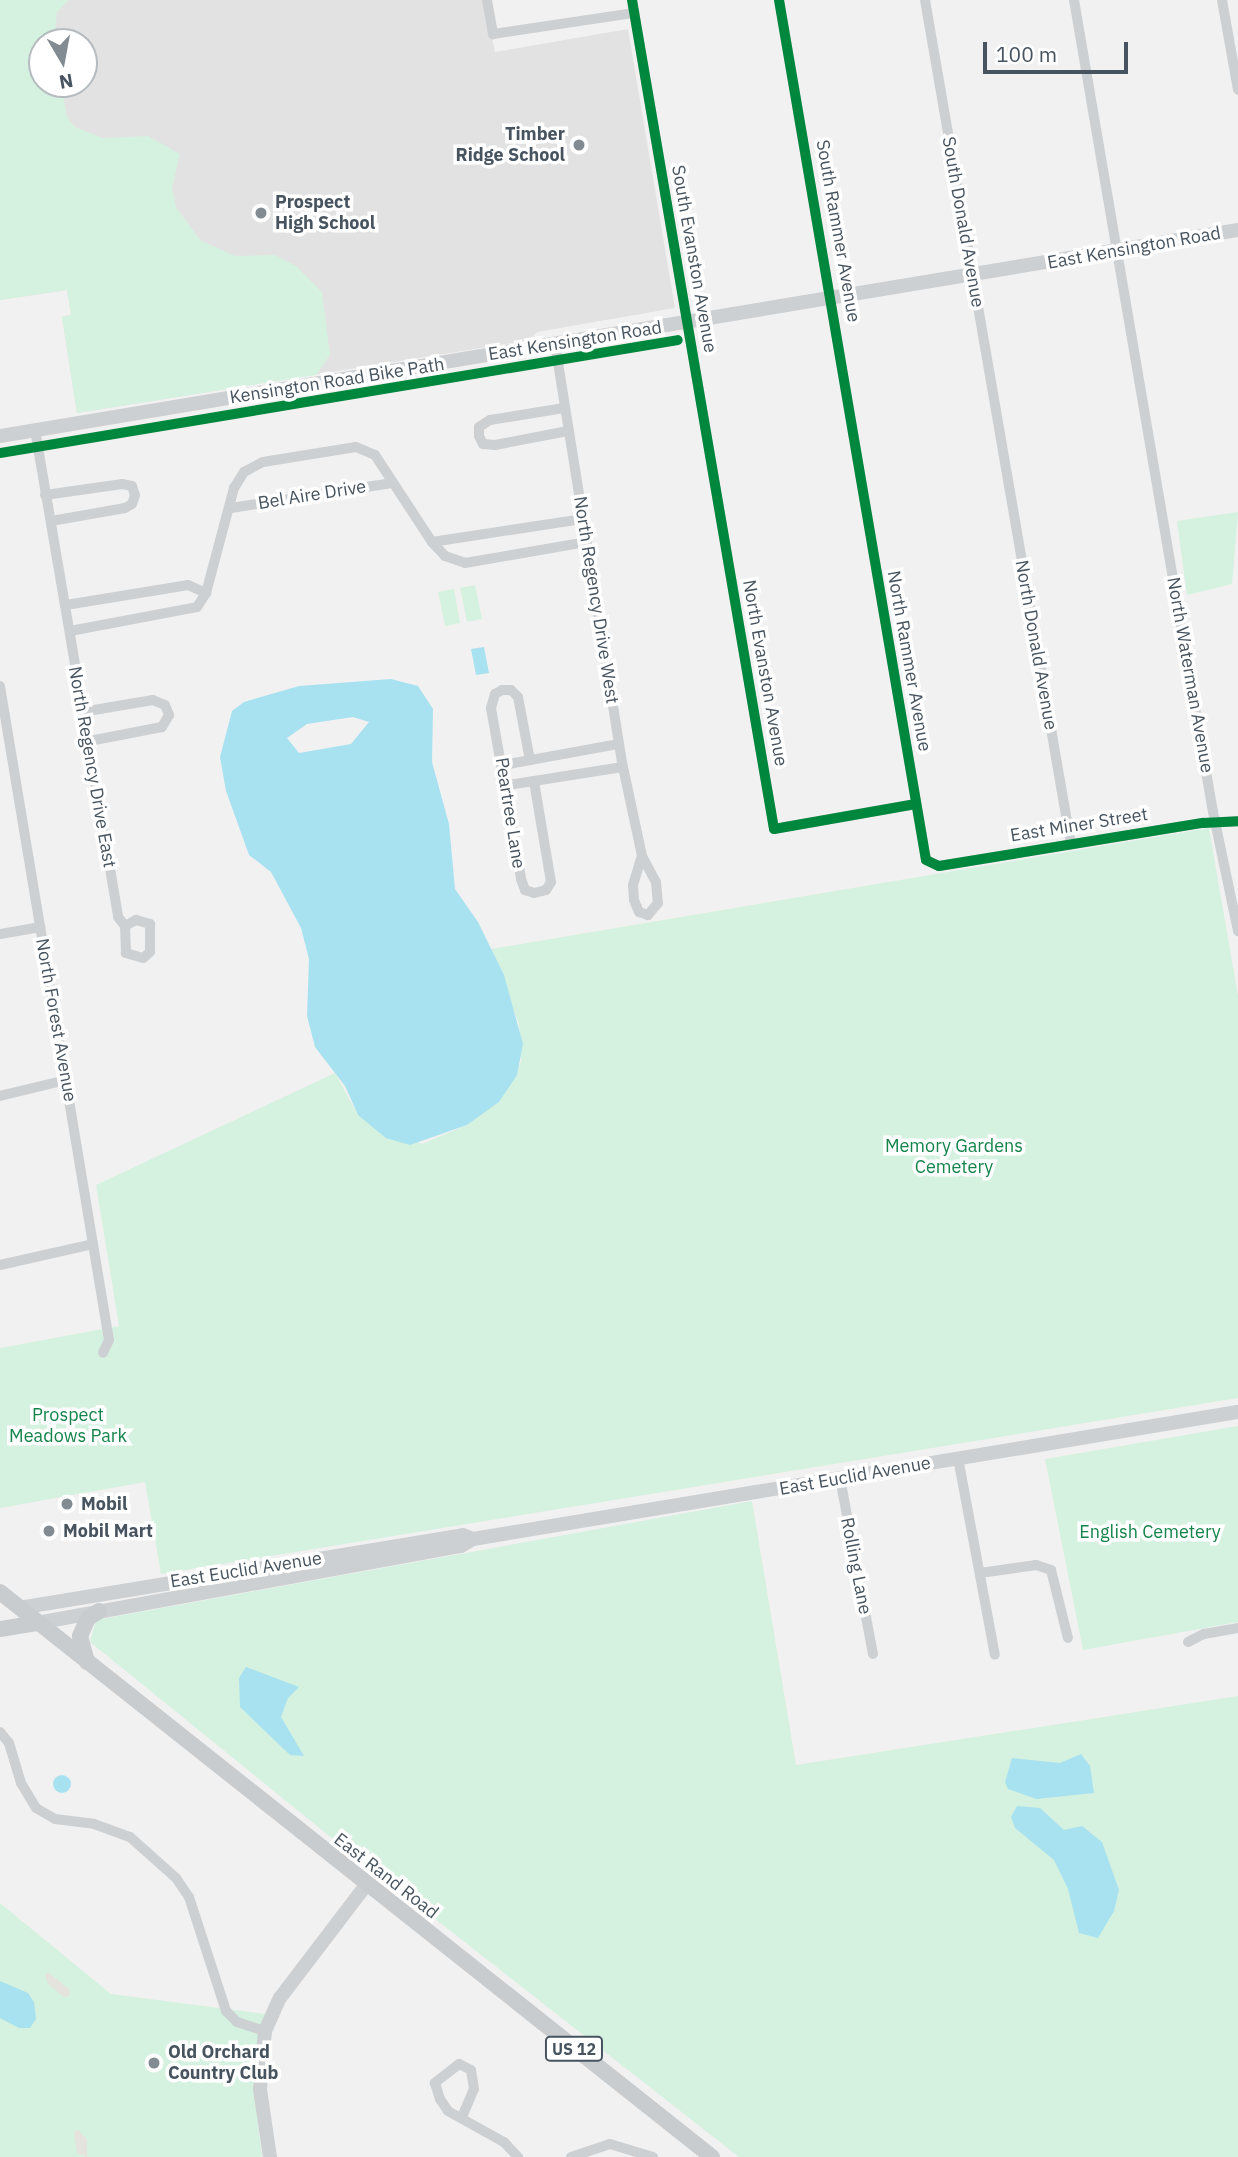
<!DOCTYPE html>
<html>
<head>
<meta charset="utf-8">
<style>
	body { margin:0 }
	#map { position:relative; width:1238px; height:2157px; overflow:hidden; background:#f2f1f1; font-family:"IBM Plex Sans",sans-serif }
	div>[style] { position:absolute }
	[style*='--x'] { left:calc(var(--x)*1px); top:calc(var(--y)*1px); width:calc(var(--w)*1px); rotate:calc(var(--a)*1deg) }
	.education>* { inset:0; background:#e3e2e3 }
	.green>* { inset:0; background:#d5f1df }
	.sand>* { inset:0; background:#e5e3dd }
	.water>* { inset:0; background:#a8e2f0 }
	.round { border-radius:50% }
	.minor>* { height:10px; margin:-5px; padding:0 5px; transform-origin:5px; border-radius:5px; background:#cdd0d2 }
	.secondary>* { height:14px; margin:-7px; padding:0 7px; transform-origin:7px; border-radius:7px; background:#cdd0d3 }
	.primary>* { height:16px; margin:-8px; padding:0 8px; transform-origin:8px; border-radius:8px; background:#c8cccf }
	.cycleway>* { height:10px; margin:-5px; padding:0 5px; transform-origin:5px; border-radius:5px; background:#00873e }
	.dots>* { width:19px; height:19px; translate:-50% -50%; box-sizing:border-box; border:4px solid #fff; border-radius:50% }
	span { translate:-50% -50%; white-space:nowrap; text-align:center; line-height:1.15; -webkit-text-stroke:7px #fff; paint-order:stroke }
	.shield-label span { padding:2px 5px; background:#fff; border:2px solid; border-radius:5px; -webkit-text-stroke-width:0 }
	.shield-label { font-size:16px; color:#47545f; font-weight:700 }
	.poi-label { font-size:18px; color:#47545f; font-weight:700 }
	.right { translate:-100% -50%; text-align:right }
	.left { translate:0 -50%; text-align:left }
	.street-label { font-size:18px; color:#47545f }
	.park-label { font-size:18px; color:#14844a }
	.north { position:absolute; left:28px; top:28px; width:70px; height:70px; box-sizing:border-box; background:#fff; border:2px solid #b5bbbf; border-radius:50%; rotate:170deg; font-size:19px; font-weight:700; line-height:28px; text-align:center; color:#47545f }
	.north::after { content:''; display:block; margin:auto; width:24px; height:32px; background:#838b92; clip-path:polygon(50% 0,100% 100%,50% 72%,0 100%) }
	.scale { position:absolute; left:983px; top:42px; width:145px; height:32px; box-sizing:border-box; border:4px solid #47545f; border-top:0; padding-left:9px; font-size:21px; line-height:24px; white-space:nowrap; color:#47545f; -webkit-text-stroke:5px #fff; paint-order:stroke }
</style>
</head>
<body>
<div id="map">
	<div class="education">
		<i style="clip-path:polygon(evenodd,0 0,484px 0,495px 52px,628px 29px,675px 308px,537px 332px,530px 340px,77px 413px,62px 317px,71px 315px,67px 290px,0 300px,0 0,42px 42px,84px 42px,84px 84px,42px 84px,42px 42px)"></i>
	</div>
	<div class="green">
		<i style="clip-path:polygon(0 0,69px 0,57px 12px,54px 42px,42px 42px,42px 84px,61px 84px,67px 117px,75px 127px,103px 138px,148px 136px,180px 154px,172px 188px,176px 207px,200px 240px,235px 256px,275px 255px,296px 266px,322px 292px,330px 355px,316px 375px,77px 413px,62px 317px,71px 315px,67px 290px,0 300px)"></i>
		<i style="clip-path:polygon(1238px 512px,1232px 584px,1187px 595px,1177px 521px)"></i>
		<i style="clip-path:polygon(475px 585px,482px 619px,467px 622px,460px 588px)"></i>
		<i style="clip-path:polygon(454px 589px,460px 623px,445px 626px,438px 592px)"></i>
		<i style="clip-path:polygon(1209px 828px,1238px 996px,1238px 1398px,161px 1574px,145px 1482px,0 1508px,0 1348px,119px 1326px,96px 1185px,335px 1073px,358px 1115px,422px 1144px,467px 1125px,499px 1102px,521px 1062px,519px 1024px,491px 949px)"></i>
		<i style="clip-path:polygon(1238px 1426px,1238px 1622px,1083px 1650px,1045px 1459px)"></i>
		<i style="clip-path:polygon(752px 1501px,796px 1765px,1238px 1696px,1238px 2157px,739px 2157px,328px 1835px,90px 1642px,96px 1620px)"></i>
		<i style="clip-path:polygon(0 1903px,111px 1994px,266px 2014px,252px 2073px,262px 2157px,0 2157px)"></i>
	</div>
	<div class="sand">
		<i style="clip-path:polygon(48px 1972px,70px 1990px,69px 1996px,64px 1997px,48px 1984px,45px 1975px)"></i>
		<i style="clip-path:polygon(79px 2130px,87px 2140px,87px 2157px,77px 2153px,74px 2132px)"></i>
	</div>
	<div class="water">
		<i style="clip-path:polygon(484px 647px,489px 673px,476px 675px,471px 649px)"></i>
		<i style="clip-path:polygon(evenodd,391px 679px,418px 686px,433px 709px,432px 762px,449px 824px,455px 889px,478px 922px,504px 975px,523px 1044px,517px 1075px,499px 1102px,467px 1125px,410px 1145px,386px 1138px,358px 1115px,345px 1086px,315px 1047px,307px 1016px,309px 959px,301px 928px,271px 872px,249px 855px,226px 791px,220px 757px,232px 711px,244px 702px,299px 686px,391px 679px,353px 717px,369px 722px,351px 744px,299px 753px,287px 738px,307px 724px,353px 717px)"></i>
		<i style="clip-path:polygon(246px 1667px,299px 1687px,288px 1698px,281px 1717px,304px 1756px,290px 1755px,240px 1707px,239px 1678px)"></i>
		<i style="clip-path:polygon(1081px 1754px,1090px 1766px,1094px 1793px,1036px 1799px,1008px 1789px,1005px 1782px,1012px 1758px,1060px 1763px)"></i>
		<i class="round" style="left:53px;top:1775px;width:18px;height:18px"></i>
		<i style="clip-path:polygon(1017px 1806px,1040px 1808px,1064px 1830px,1082px 1826px,1102px 1842px,1119px 1890px,1114px 1911px,1098px 1938px,1079px 1933px,1068px 1889px,1054px 1860px,1015px 1828px,1011px 1817px)"></i>
		<i style="clip-path:polygon(0 1981px,28px 1993px,34px 2002px,36px 2019px,30px 2028px,19px 2028px,0 2018px)"></i>
	</div>
	<div class="minor">
		<i style="--x:487;--y:0;--w:35;--a:80"></i>
		<i style="--x:493;--y:34;--w:143;--a:-8.5"></i>
		<i style="--x:632;--y:0;--w:841;--a:80.28"></i>
		<i style="--x:774;--y:829;--w:144;--a:-10"></i>
		<i style="--x:779;--y:0;--w:872;--a:80.3"></i>
		<i style="--x:926;--y:860;--w:14;--a:25"></i>
		<i style="--x:939;--y:866;--w:267;--a:-9.3"></i>
		<i style="--x:1203;--y:823;--w:35;--a:-3"></i>
		<i style="--x:925;--y:0;--w:857;--a:80.19"></i>
		<i style="--x:1074;--y:0;--w:824;--a:80.29"></i>
		<i style="--x:1213;--y:812;--w:122;--a:78.1"></i>
		<i style="--x:1222;--y:0;--w:91;--a:79.9"></i>
		<i style="--x:555;--y:344;--w:428;--a:80.9"></i>
		<i style="--x:623;--y:767;--w:91;--a:77.9"></i>
		<i style="--x:642;--y:856;--w:30;--a:62"></i>
		<i style="--x:656;--y:882;--w:21;--a:85"></i>
		<i style="--x:658;--y:903;--w:16;--a:130"></i>
		<i style="--x:648;--y:915;--w:9;--a:-162"></i>
		<i style="--x:639;--y:912;--w:13;--a:-113"></i>
		<i style="--x:634;--y:900;--w:15;--a:-94"></i>
		<i style="--x:633;--y:885;--w:30;--a:-73"></i>
		<i style="--x:564;--y:408;--w:75;--a:170.8"></i>
		<i style="--x:490;--y:420;--w:13;--a:148"></i>
		<i style="--x:479;--y:427;--w:9;--a:90"></i>
		<i style="--x:479;--y:436;--w:9;--a:63"></i>
		<i style="--x:483;--y:444;--w:12;--a:5"></i>
		<i style="--x:495;--y:445;--w:74;--a:-10.9"></i>
		<i style="--x:35;--y:430;--w:494;--a:80.3"></i>
		<i style="--x:118;--y:917;--w:11;--a:52"></i>
		<i style="--x:125;--y:926;--w:13;--a:-29"></i>
		<i style="--x:136;--y:920;--w:15;--a:16"></i>
		<i style="--x:150;--y:924;--w:28;--a:90"></i>
		<i style="--x:150;--y:952;--w:9;--a:139"></i>
		<i style="--x:143;--y:958;--w:18;--a:-164"></i>
		<i style="--x:126;--y:953;--w:27;--a:-92"></i>
		<i style="--x:45;--y:495;--w:78;--a:-8.1"></i>
		<i style="--x:122;--y:484;--w:10;--a:11"></i>
		<i style="--x:132;--y:486;--w:9;--a:72"></i>
		<i style="--x:135;--y:495;--w:9;--a:108"></i>
		<i style="--x:132;--y:504;--w:8;--a:150"></i>
		<i style="--x:125;--y:508;--w:75;--a:170"></i>
		<i style="--x:231;--y:508;--w:163;--a:-8.8"></i>
		<i style="--x:432;--y:542;--w:153;--a:-8.7"></i>
		<i style="--x:66;--y:605;--w:124;--a:-9.3"></i>
		<i style="--x:188;--y:585;--w:20;--a:24"></i>
		<i style="--x:70;--y:631;--w:129;--a:-10.7"></i>
		<i style="--x:197;--y:607;--w:17;--a:-57"></i>
		<i style="--x:206;--y:593;--w:109;--a:-75.1"></i>
		<i style="--x:234;--y:488;--w:19;--a:-58"></i>
		<i style="--x:244;--y:472;--w:21;--a:-28"></i>
		<i style="--x:263;--y:462;--w:94;--a:-9.2"></i>
		<i style="--x:356;--y:447;--w:21;--a:23"></i>
		<i style="--x:375;--y:455;--w:104;--a:56.8"></i>
		<i style="--x:432;--y:542;--w:19;--a:47"></i>
		<i style="--x:445;--y:556;--w:21;--a:19"></i>
		<i style="--x:465;--y:563;--w:124;--a:-9.8"></i>
		<i style="--x:0;--y:686;--w:663;--a:80.54"></i>
		<i style="--x:109;--y:1340;--w:14;--a:115"></i>
		<i style="--x:82;--y:712;--w:72;--a:-9.6"></i>
		<i style="--x:153;--y:700;--w:13;--a:23"></i>
		<i style="--x:165;--y:705;--w:11;--a:68"></i>
		<i style="--x:169;--y:715;--w:14;--a:120"></i>
		<i style="--x:162;--y:727;--w:74;--a:169.1"></i>
		<i style="--x:530;--y:760;--w:64;--a:-100.8"></i>
		<i style="--x:518;--y:697;--w:10;--a:-135"></i>
		<i style="--x:511;--y:690;--w:9;--a:180"></i>
		<i style="--x:502;--y:690;--w:8;--a:150"></i>
		<i style="--x:495;--y:694;--w:15;--a:106"></i>
		<i style="--x:491;--y:708;--w:174;--a:80"></i>
		<i style="--x:521;--y:879;--w:12;--a:70"></i>
		<i style="--x:525;--y:890;--w:9;--a:18"></i>
		<i style="--x:534;--y:893;--w:12;--a:-14"></i>
		<i style="--x:546;--y:890;--w:9;--a:-58"></i>
		<i style="--x:551;--y:882;--w:102;--a:-99.6"></i>
		<i style="--x:503;--y:765;--w:118;--a:-10.3"></i>
		<i style="--x:508;--y:785;--w:116;--a:-8.9"></i>
		<i style="--x:0;--y:934;--w:41;--a:-9.9"></i>
		<i style="--x:0;--y:1096;--w:68;--a:-13.6"></i>
		<i style="--x:0;--y:1265;--w:95;--a:-12.7"></i>
		<i style="--x:958;--y:1458;--w:200;--a:79.4"></i>
		<i style="--x:840;--y:1478;--w:179;--a:79.4"></i>
		<i style="--x:980;--y:1573;--w:57;--a:-8.1"></i>
		<i style="--x:1036;--y:1565;--w:16;--a:18"></i>
		<i style="--x:1051;--y:1570;--w:70;--a:76"></i>
		<i style="--x:1188;--y:1642;--w:18;--a:-27"></i>
		<i style="--x:1204;--y:1634;--w:35;--a:-10"></i>
		<i style="--x:0;--y:1732;--w:14;--a:51"></i>
		<i style="--x:9;--y:1743;--w:42;--a:73.3"></i>
		<i style="--x:21;--y:1783;--w:29;--a:59"></i>
		<i style="--x:36;--y:1808;--w:22;--a:30"></i>
		<i style="--x:55;--y:1819;--w:39;--a:7"></i>
		<i style="--x:94;--y:1824;--w:38;--a:20"></i>
		<i style="--x:130;--y:1837;--w:62;--a:41.7"></i>
		<i style="--x:176;--y:1878;--w:23;--a:56"></i>
		<i style="--x:189;--y:1897;--w:120;--a:72"></i>
		<i style="--x:226;--y:2011;--w:16;--a:45"></i>
		<i style="--x:237;--y:2022;--w:29;--a:18"></i>
		<i style="--x:462;--y:2117;--w:30;--a:-67"></i>
		<i style="--x:474;--y:2089;--w:19;--a:-99"></i>
		<i style="--x:471;--y:2070;--w:13;--a:-153"></i>
		<i style="--x:459;--y:2064;--w:31;--a:142"></i>
		<i style="--x:435;--y:2083;--w:17;--a:73"></i>
		<i style="--x:440;--y:2099;--w:14;--a:56"></i>
		<i style="--x:448;--y:2111;--w:64;--a:29"></i>
		<i style="--x:504;--y:2142;--w:21;--a:47"></i>
		<i style="--x:571;--y:2157;--w:41;--a:-18.4"></i>
		<i style="--x:610;--y:2144;--w:45;--a:16.8"></i>
	</div>
	<div class="secondary">
		<i style="--x:0;--y:436;--w:1255;--a:-9.45"></i>
		<i style="--x:19;--y:1608;--w:450;--a:-9.3"></i>
		<i style="--x:463;--y:1535;--w:11;--a:22"></i>
		<i style="--x:37;--y:1623;--w:431;--a:-10.3"></i>
		<i style="--x:461;--y:1546;--w:14;--a:-30"></i>
		<i style="--x:473;--y:1539;--w:775;--a:-9.43"></i>
		<i style="--x:270;--y:2157;--w:69;--a:-98.4"></i>
		<i style="--x:260;--y:2089;--w:58;--a:-85.1"></i>
		<i style="--x:265;--y:2031;--w:36;--a:-66"></i>
		<i style="--x:280;--y:1998;--w:142;--a:-52.7"></i>
	</div>
	<div class="primary">
		<i style="--x:0;--y:1592;--w:909;--a:38.43"></i>
		<i style="--x:0;--y:1629;--w:37;--a:-9"></i>
		<i style="--x:87;--y:1662;--w:27;--a:-105"></i>
		<i style="--x:80;--y:1636;--w:20;--a:-66"></i>
		<i style="--x:88;--y:1618;--w:13;--a:-32"></i>
	</div>
	<div class="cycleway">
		<i style="--x:632;--y:0;--w:841;--a:80.28"></i>
		<i style="--x:774;--y:829;--w:144;--a:-10"></i>
		<i style="--x:779;--y:0;--w:872;--a:80.3"></i>
		<i style="--x:926;--y:860;--w:14;--a:25"></i>
		<i style="--x:939;--y:866;--w:267;--a:-9.3"></i>
		<i style="--x:1203;--y:823;--w:35;--a:-3"></i>
		<i style="--x:0;--y:453;--w:687;--a:-9.46"></i>
	</div>
	<div class="dots">
		<i style="left:579px;top:145px;background:#838b92"></i>
		<i style="left:261px;top:213px;background:#838b92"></i>
		<i style="left:67px;top:1504px;background:#838b92"></i>
		<i style="left:49px;top:1531px;background:#838b92"></i>
		<i style="left:154px;top:2063px;background:#838b92"></i>
	</div>
	<div class="shield-label">
		<span style="left:574px;top:2049px">US 12</span>
	</div>
	<div class="poi-label">
		<span class="right" style="left:565px;top:145px">Timber<br>Ridge School</span>
		<span class="left" style="left:275px;top:213px">Prospect<br>High School</span>
		<span class="left" style="left:81px;top:1504px">Mobil</span>
		<span class="left" style="left:63px;top:1531px">Mobil Mart</span>
		<span class="left" style="left:168px;top:2063px">Old Orchard<br>Country Club</span>
	</div>
	<div class="street-label">
		<span style="left:963px;top:222px;rotate:80deg">South Donald Avenue</span>
		<span style="left:838px;top:231px;rotate:80deg">South Rammer Avenue</span>
		<span style="left:1134px;top:248px;rotate:-10deg">East Kensington Road</span>
		<span style="left:694px;top:259px;rotate:80deg">South Evanston Avenue</span>
		<span style="left:575px;top:341px;rotate:-9deg">East Kensington Road</span>
		<span style="left:337px;top:381px;rotate:-9deg">Kensington Road Bike Path</span>
		<span style="left:312px;top:495px;rotate:-9deg">Bel Aire Drive</span>
		<span style="left:596px;top:600px;rotate:81deg">North Regency Drive West</span>
		<span style="left:1036px;top:645px;rotate:80deg">North Donald Avenue</span>
		<span style="left:909px;top:661px;rotate:80deg">North Rammer Avenue</span>
		<span style="left:765px;top:673px;rotate:80deg">North Evanston Avenue</span>
		<span style="left:1190px;top:675px;rotate:80deg">North Waterman Avenue</span>
		<span style="left:92px;top:767px;rotate:80deg">North Regency Drive East</span>
		<span style="left:510px;top:813px;rotate:81deg">Peartree Lane</span>
		<span style="left:1079px;top:825px;rotate:-9deg">East Miner Street</span>
		<span style="left:56px;top:1020px;rotate:80deg">North Forest Avenue</span>
		<span style="left:855px;top:1476px;rotate:-10deg">East Euclid Avenue</span>
		<span style="left:856px;top:1566px;rotate:79deg">Rolling Lane</span>
		<span style="left:246px;top:1570px;rotate:-9deg">East Euclid Avenue</span>
		<span style="left:386px;top:1876px;rotate:38deg">East Rand Road</span>
	</div>
	<div class="park-label">
		<span style="left:954px;top:1157px">Memory Gardens<br>Cemetery</span>
		<span style="left:68px;top:1426px">Prospect<br>Meadows Park</span>
		<span style="left:1150px;top:1532px">English Cemetery</span>
	</div>
	<div class="north">N</div>
	<div class="scale">100 m</div>
</div>
</body>
</html>
